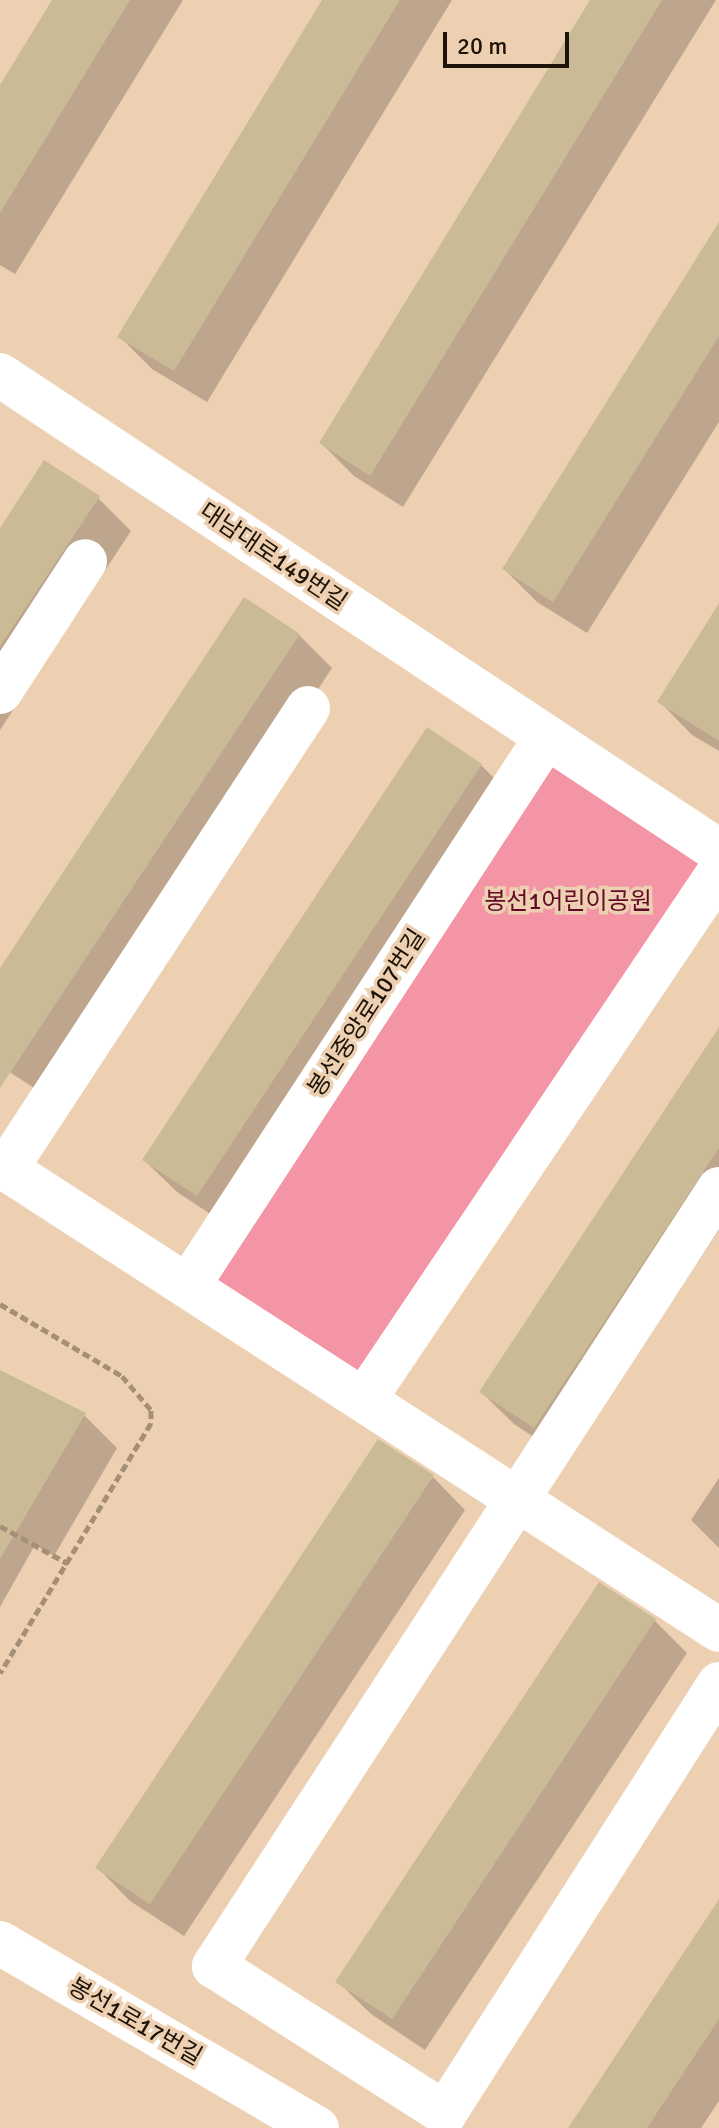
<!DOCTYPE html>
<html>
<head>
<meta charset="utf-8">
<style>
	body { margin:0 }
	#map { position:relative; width:719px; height:2128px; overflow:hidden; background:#edd0b1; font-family:Signika,"Noto Sans KR",sans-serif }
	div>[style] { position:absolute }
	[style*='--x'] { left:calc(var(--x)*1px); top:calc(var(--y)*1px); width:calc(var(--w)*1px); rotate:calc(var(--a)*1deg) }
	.green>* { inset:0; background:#f495a5 }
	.shadow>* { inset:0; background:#0003 }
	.building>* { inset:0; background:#cabb96 }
	.path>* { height:5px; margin-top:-2.5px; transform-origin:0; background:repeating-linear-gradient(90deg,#a68f77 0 8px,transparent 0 12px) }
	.minor>* { height:44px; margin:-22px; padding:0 22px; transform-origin:22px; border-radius:22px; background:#fff }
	span { translate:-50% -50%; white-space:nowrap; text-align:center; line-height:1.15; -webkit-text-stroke:7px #edd0b1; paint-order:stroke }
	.street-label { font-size:24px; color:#1d1308 }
	.park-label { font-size:24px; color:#640827 }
	.scale { position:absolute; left:443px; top:32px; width:126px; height:36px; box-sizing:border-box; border:4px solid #1d1308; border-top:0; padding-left:10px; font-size:24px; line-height:28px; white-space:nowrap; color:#1d1308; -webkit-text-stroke:6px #edd0b1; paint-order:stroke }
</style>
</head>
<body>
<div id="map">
	<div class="green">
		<i style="clip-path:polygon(545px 739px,716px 876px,364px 1400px,188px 1286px)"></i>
	</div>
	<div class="shadow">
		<i style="clip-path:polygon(54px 0,183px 0,15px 274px,0 265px,0 89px)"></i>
		<i style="clip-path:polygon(325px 0,452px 0,207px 402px,152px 369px,119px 336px)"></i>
		<i style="clip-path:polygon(594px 0,716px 0,403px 507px,354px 476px,321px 443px)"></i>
		<i style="clip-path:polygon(719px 227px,719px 422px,587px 633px,537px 602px,504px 569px)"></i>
		<i style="clip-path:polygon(98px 498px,131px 531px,0 730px,0 531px)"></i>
		<i style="clip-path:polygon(719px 607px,719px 751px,692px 735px,660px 702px)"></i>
		<i style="clip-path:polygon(299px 635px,332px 668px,48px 1097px,0 1066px,0 972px)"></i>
		<i style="clip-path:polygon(481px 765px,514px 798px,230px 1227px,177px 1192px,144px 1160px)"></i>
		<i style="clip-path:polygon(719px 1030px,719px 1230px,567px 1459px,514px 1424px,481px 1392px)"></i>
		<i style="clip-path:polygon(0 1372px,84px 1415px,117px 1448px,54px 1556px,35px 1545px,0 1607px)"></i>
		<i style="clip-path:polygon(433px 1477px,465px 1510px,184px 1936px,130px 1901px,98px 1868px)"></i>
		<i style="clip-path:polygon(719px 1478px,719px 1548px,691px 1520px)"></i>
		<i style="clip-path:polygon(654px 1620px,687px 1653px,425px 2050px,371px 2014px,338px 1982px)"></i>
		<i style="clip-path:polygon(719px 1902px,719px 2101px,701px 2128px,570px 2128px)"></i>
	</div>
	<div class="building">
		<i style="clip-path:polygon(52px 0,130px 0,0 213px,0 85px)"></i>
		<i style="clip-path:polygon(322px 0,400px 0,174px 371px,117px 337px)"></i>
		<i style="clip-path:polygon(590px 0,662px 0,370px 476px,319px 443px)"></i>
		<i style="clip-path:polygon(719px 222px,719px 336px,553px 602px,502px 569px)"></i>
		<i style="clip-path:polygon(44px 460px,100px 496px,0 646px,0 528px)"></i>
		<i style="clip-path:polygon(244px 597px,300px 634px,0 1088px,0 968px)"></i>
		<i style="clip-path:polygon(719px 603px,719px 741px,657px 702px)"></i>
		<i style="clip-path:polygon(427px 727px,482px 764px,197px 1196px,142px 1160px)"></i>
		<i style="clip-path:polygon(719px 1027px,719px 1148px,534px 1428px,479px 1392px)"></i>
		<i style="clip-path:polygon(0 1370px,86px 1413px,0 1559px)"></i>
		<i style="clip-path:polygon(378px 1439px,434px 1475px,150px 1904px,95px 1868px)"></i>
		<i style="clip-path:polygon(599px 1582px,656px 1619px,392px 2019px,335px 1982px)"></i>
		<i style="clip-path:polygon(719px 1899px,719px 2019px,647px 2128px,568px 2128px)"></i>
	</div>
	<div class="path">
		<i style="--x:0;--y:1304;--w:142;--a:30.5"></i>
		<i style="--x:122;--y:1376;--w:45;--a:49.5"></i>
		<i style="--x:151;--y:1410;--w:13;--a:90"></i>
		<i style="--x:151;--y:1423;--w:292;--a:121.1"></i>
		<i style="--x:0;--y:1526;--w:77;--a:28.9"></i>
	</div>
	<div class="minor">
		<i style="--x:0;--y:375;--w:862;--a:33.51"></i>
		<i style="--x:0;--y:692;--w:156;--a:-57"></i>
		<i style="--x:0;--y:1165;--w:856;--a:32.89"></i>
		<i style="--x:6;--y:1169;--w:551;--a:-56.77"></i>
		<i style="--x:719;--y:1189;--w:927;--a:123.02"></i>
		<i style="--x:214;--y:1966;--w:274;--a:32.5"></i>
		<i style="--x:445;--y:2113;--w:509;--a:-57.43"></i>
		<i style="--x:188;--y:1286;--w:653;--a:-56.87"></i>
		<i style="--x:364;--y:1400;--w:636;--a:-56.09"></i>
		<i style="--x:0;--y:1943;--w:367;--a:30.3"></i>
	</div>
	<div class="street-label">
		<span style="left:273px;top:557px;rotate:34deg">대남대로149번길</span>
		<span style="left:367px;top:1013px;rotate:-57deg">봉선중앙로107번길</span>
		<span style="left:135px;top:2022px;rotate:30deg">봉선1로17번길</span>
	</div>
	<div class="park-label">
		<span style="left:568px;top:902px">봉선1어린이공원</span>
	</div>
	<div class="scale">20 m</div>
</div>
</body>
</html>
